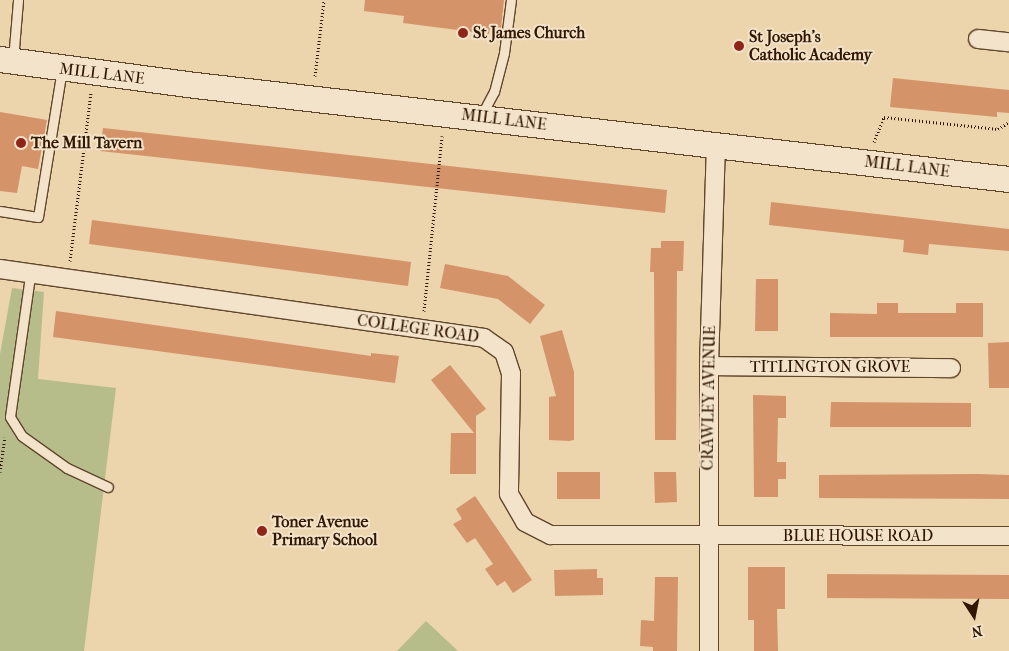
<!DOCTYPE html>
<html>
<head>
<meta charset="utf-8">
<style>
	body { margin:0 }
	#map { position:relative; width:1009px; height:651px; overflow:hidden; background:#ecd4ad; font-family:"IM FELL French Canon",serif }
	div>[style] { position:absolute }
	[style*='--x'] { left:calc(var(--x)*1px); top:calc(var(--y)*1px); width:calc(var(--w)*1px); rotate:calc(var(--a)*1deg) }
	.green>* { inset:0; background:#b6bd8b }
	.building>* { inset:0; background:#d49369 }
	.path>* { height:3px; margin-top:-1.5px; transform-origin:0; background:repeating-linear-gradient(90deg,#311600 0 1px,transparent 0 3.5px) }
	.roads { filter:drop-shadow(1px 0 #60462b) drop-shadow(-1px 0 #60462b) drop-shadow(0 1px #60462b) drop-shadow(0 -1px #60462b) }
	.service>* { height:9px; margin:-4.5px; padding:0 4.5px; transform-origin:4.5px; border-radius:4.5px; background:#f3e3ca }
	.minor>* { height:18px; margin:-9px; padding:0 9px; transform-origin:9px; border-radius:9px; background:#f3e3ca }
	.secondary>* { height:25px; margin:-12.5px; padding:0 12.5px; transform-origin:12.5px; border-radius:12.5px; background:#f3e3ca }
	.dots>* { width:14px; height:14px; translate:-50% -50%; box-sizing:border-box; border:2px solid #f3e3ca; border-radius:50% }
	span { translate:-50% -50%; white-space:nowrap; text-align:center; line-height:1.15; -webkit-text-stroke:4px #f3e3ca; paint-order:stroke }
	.poi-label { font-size:16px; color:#311600; font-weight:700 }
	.left { translate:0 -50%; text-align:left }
	.street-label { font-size:16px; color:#311600 }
	.north { position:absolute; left:949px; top:591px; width:50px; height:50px; -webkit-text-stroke:4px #f3e3ca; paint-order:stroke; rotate:169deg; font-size:14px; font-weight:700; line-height:20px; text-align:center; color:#311600 }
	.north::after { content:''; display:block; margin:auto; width:18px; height:22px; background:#311600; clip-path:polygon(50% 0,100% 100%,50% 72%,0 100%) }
</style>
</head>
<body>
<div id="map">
	<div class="green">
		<i style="clip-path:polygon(12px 288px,44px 292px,38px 379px,116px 388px,84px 651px,0 651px,0 354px)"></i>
		<i style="clip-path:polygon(426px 621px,458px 651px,397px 651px)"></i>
	</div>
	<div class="building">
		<i style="clip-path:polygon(365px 0,504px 0,501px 28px,490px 27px,489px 34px,403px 23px,404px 16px,364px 11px)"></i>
		<i style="clip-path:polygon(893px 78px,1009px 90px,1009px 113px,997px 112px,997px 117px,890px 107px)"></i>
		<i style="clip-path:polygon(0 112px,47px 120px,38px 169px,22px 166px,17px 193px,0 191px)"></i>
		<i style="clip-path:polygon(103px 128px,667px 190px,665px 213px,100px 151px)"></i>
		<i style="clip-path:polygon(771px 202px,1009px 229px,1009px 251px,929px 244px,928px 255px,903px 252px,904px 240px,769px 225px)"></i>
		<i style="clip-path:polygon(92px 220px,411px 262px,408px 286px,89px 244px)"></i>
		<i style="clip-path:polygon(661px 241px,684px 241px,683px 271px,677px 271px,676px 440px,655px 440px,654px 272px,650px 272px,651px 248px,661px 248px)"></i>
		<i style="clip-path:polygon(445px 264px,508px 276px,545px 305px,530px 324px,498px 299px,440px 288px)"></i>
		<i style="clip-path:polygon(756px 279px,778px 279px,778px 331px,755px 331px)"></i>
		<i style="clip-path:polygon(877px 303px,898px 303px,898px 313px,956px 313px,956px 303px,983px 303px,983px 337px,830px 337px,830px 313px,877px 314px)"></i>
		<i style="clip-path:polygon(56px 311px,371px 356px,371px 353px,399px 356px,395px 383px,53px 337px)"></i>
		<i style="clip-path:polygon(562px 330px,574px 372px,574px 440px,569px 441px,549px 440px,549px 397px,556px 396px,540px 336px)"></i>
		<i style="clip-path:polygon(1009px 342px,1009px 388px,989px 388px,988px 343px)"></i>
		<i style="clip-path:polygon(450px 365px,486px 409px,476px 416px,476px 474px,450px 474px,451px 433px,474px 433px,431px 380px)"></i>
		<i style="clip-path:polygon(753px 395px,786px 396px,786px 418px,778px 418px,777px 462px,786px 462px,786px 479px,778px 479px,778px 497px,754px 497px)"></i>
		<i style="clip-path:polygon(831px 402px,971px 403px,971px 427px,830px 427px)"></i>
		<i style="clip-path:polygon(557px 472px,600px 472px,600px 499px,557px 499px)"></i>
		<i style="clip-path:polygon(654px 472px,676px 472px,677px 502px,655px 503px)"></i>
		<i style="clip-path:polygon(978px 474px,1009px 475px,1009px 499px,819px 498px,819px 475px)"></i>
		<i style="clip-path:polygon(475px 496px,532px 580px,513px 593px,505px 581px,497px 586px,485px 569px,493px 564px,475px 538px,467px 543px,453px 524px,462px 519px,456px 509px)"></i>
		<i style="clip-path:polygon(748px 567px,785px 567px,785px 609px,777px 609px,778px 651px,754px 651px,754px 620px,748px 620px)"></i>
		<i style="clip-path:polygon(597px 569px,597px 578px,603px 578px,603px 595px,555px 596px,554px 570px)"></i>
		<i style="clip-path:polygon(827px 574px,1009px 575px,1009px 599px,827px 598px)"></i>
		<i style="clip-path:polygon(655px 577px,678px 577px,677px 651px,653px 651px,653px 647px,640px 646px,641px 620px,654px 621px)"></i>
	</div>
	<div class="path">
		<i style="--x:315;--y:76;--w:77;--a:-83.2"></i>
		<i style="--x:874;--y:142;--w:27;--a:-68"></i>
		<i style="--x:884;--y:117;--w:115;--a:6"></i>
		<i style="--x:998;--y:129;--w:13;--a:-32"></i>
		<i style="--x:70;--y:261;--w:169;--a:-82.9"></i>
		<i style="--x:424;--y:311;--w:176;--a:-84.1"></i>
		<i style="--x:0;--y:472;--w:35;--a:-82"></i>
	</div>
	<div class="roads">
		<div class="service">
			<i style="--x:13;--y:60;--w:60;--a:-85.2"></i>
			<i style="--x:481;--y:116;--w:27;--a:-62"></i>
			<i style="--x:494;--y:92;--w:40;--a:-75.6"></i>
			<i style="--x:504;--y:53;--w:53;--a:-82.5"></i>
			<i style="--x:0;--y:211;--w:38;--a:9"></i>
			<i style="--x:38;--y:217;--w:150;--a:-80.8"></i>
			<i style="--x:30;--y:276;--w:142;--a:98.1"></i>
			<i style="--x:10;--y:417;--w:22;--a:58"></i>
			<i style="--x:22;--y:436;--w:55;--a:35.4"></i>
			<i style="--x:67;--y:468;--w:45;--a:24.9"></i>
		</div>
		<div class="minor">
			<i style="--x:978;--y:39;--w:31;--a:6"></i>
			<i style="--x:0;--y:269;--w:489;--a:8.1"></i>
			<i style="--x:484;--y:338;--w:24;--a:35"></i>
			<i style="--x:504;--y:352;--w:23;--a:72"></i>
			<i style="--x:511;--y:374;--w:120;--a:91"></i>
			<i style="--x:509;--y:494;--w:32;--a:60"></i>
			<i style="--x:525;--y:522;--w:29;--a:27"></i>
			<i style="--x:551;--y:535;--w:458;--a:0.1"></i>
			<i style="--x:709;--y:366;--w:242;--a:0.5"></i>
			<i style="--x:709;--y:651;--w:285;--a:-90"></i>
			<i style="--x:709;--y:366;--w:221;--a:-88.2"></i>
		</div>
		<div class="secondary">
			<i style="--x:0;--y:59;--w:197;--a:7.6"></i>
			<i style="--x:195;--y:85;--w:819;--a:6.59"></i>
		</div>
	</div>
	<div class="dots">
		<i style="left:463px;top:33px;background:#8f2418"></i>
		<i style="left:739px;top:46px;background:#8f2418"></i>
		<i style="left:21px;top:143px;background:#8f2418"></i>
		<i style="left:262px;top:531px;background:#8f2418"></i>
	</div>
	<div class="poi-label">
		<span class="left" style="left:473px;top:33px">St James Church</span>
		<span class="left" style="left:749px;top:46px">St Joseph's<br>Catholic Academy</span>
		<span class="left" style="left:31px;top:143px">The Mill Tavern</span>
		<span class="left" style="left:272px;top:531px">Toner Avenue<br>Primary School</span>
	</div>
	<div class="street-label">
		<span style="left:102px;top:74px;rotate:7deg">MILL LANE</span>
		<span style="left:504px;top:120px;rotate:7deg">MILL LANE</span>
		<span style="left:907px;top:167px;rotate:7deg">MILL LANE</span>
		<span style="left:418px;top:329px;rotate:8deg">COLLEGE ROAD</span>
		<span style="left:830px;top:367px">TITLINGTON GROVE</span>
		<span style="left:709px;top:398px;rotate:-89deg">CRAWLEY AVENUE</span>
		<span style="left:858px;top:536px">BLUE HOUSE ROAD</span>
	</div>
	<div class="north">N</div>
</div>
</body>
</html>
